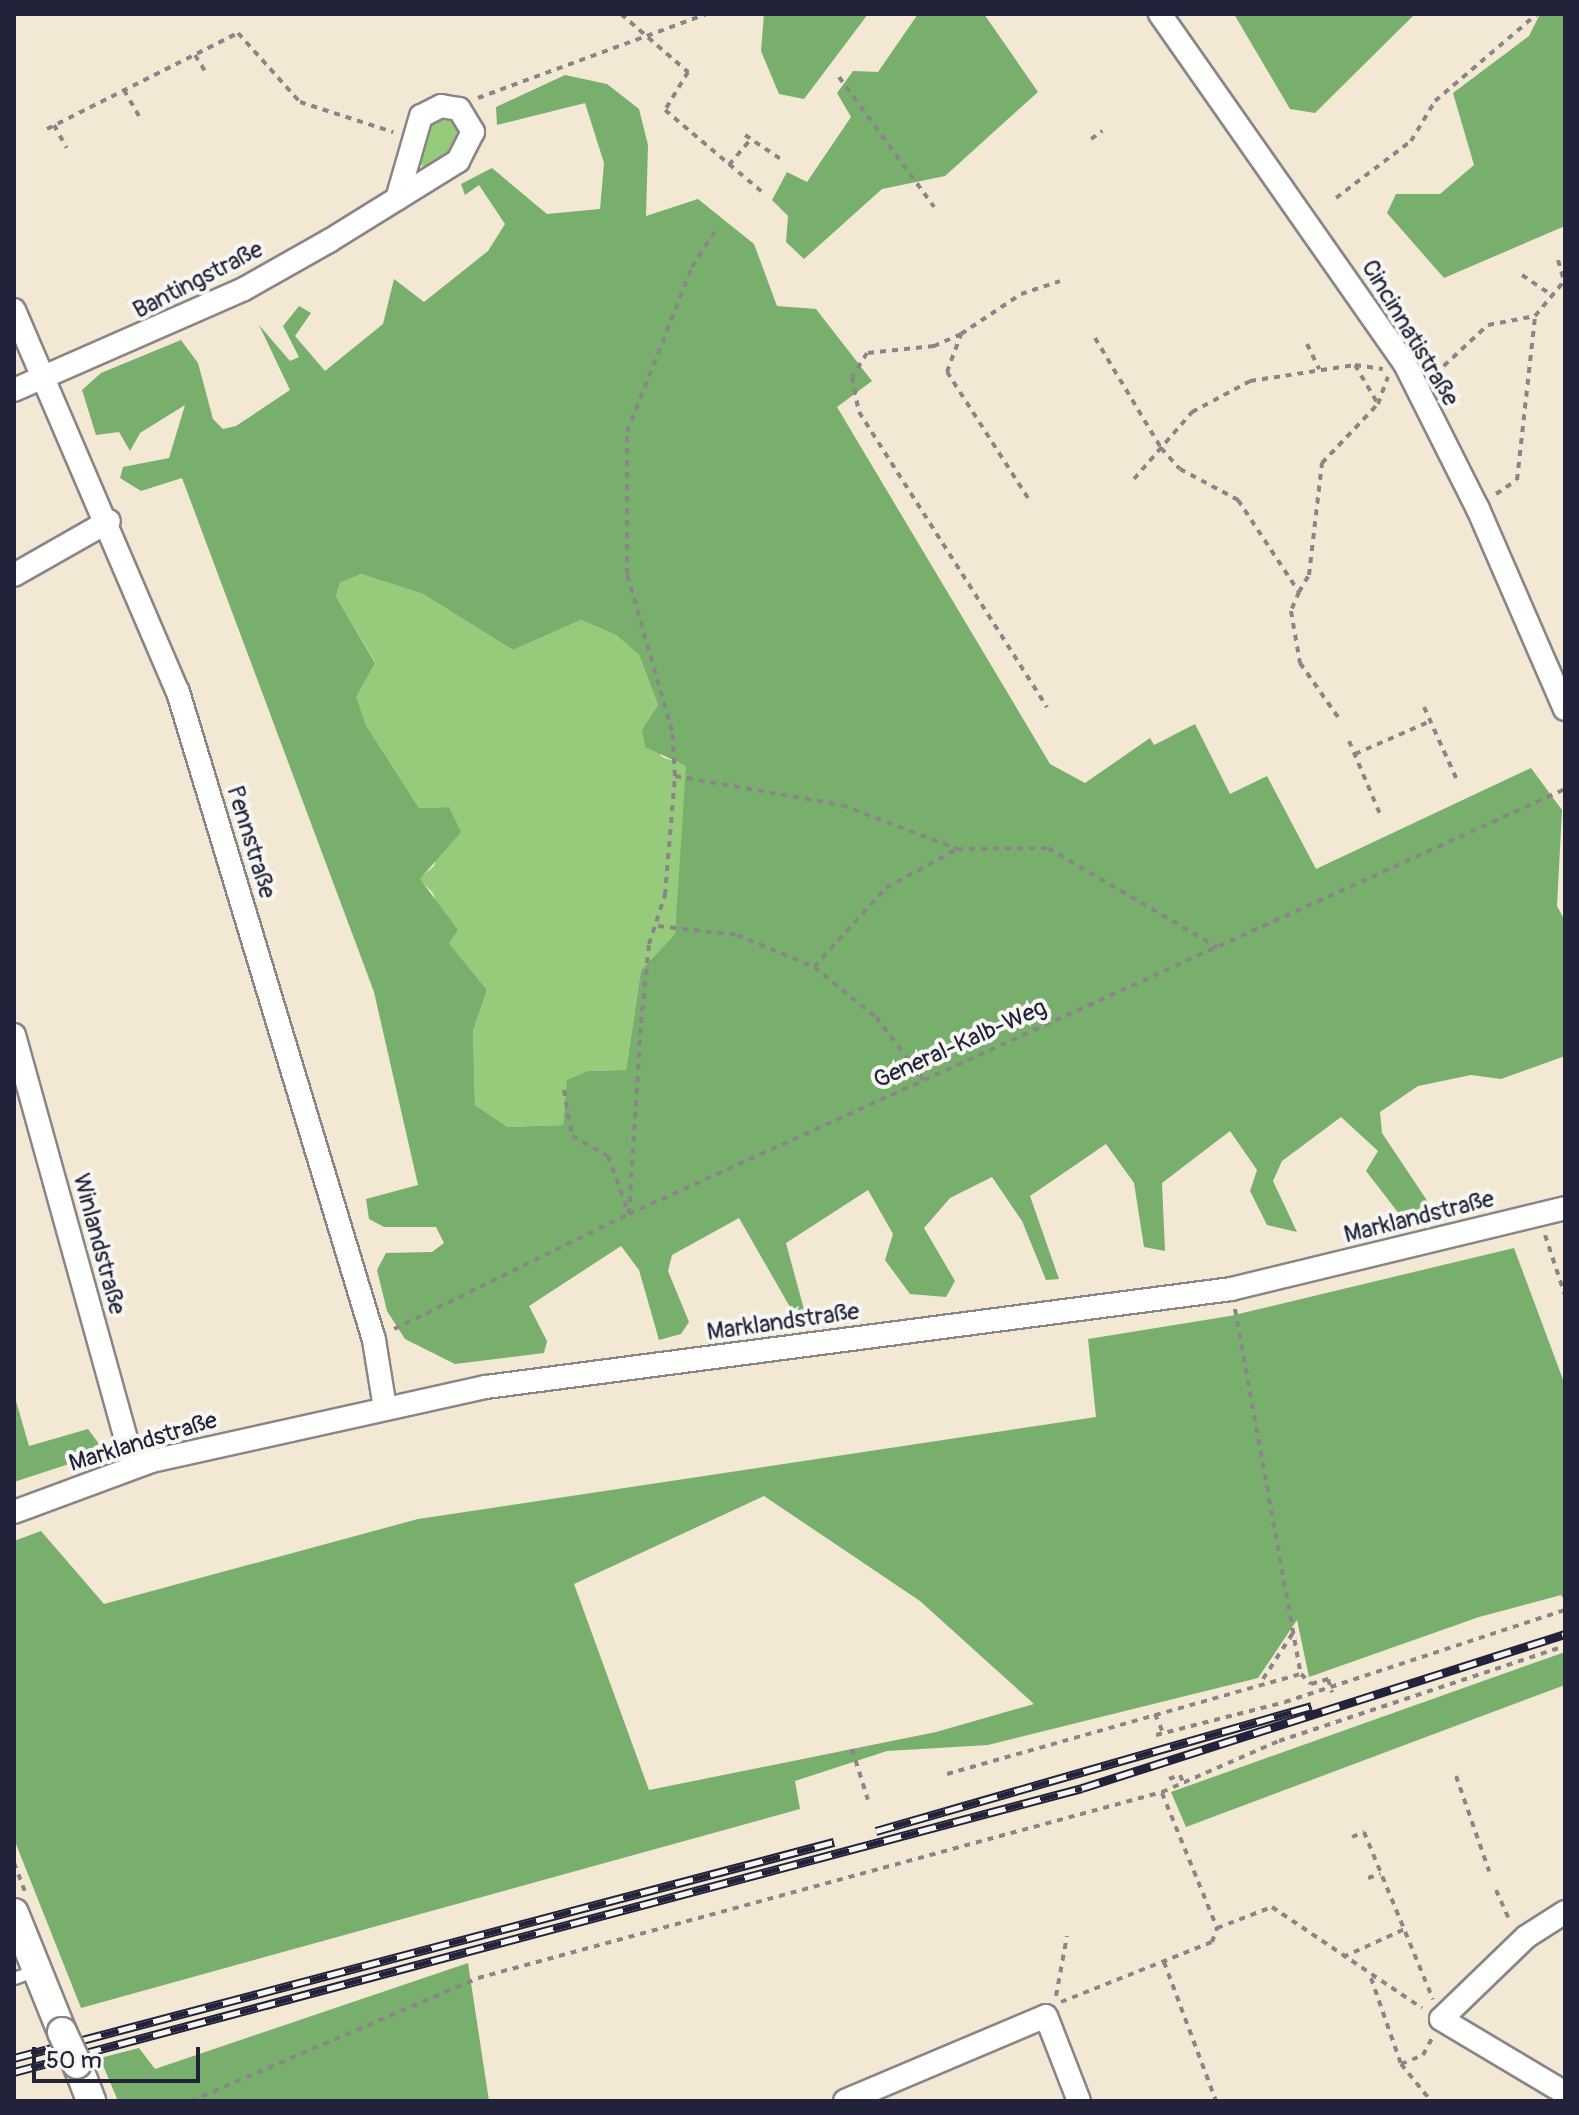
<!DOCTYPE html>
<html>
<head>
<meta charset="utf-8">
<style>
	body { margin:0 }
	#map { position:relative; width:1579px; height:2115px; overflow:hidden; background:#f2e8d3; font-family:Pangolin,sans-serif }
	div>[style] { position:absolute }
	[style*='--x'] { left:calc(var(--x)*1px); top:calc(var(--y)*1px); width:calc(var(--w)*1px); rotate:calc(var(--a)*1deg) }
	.green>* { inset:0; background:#97cb7c }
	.forest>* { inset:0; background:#79af6c }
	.path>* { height:4px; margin-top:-2px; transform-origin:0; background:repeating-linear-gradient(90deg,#8a8587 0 6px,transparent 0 12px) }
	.roads { filter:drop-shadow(2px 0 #8a8587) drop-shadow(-2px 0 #8a8587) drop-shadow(0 2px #8a8587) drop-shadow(0 -2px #8a8587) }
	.service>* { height:11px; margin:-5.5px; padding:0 5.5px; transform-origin:5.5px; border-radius:5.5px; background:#fff }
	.minor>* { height:22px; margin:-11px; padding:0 11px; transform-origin:11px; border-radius:11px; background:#fff }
	.tertiary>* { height:28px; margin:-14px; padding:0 14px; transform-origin:14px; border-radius:14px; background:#fff }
	.rail>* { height:9px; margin-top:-4.5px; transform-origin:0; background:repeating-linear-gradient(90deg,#f6f6f2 0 18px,#22223b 0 36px); box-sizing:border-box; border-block:2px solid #22223b }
	.bridges { filter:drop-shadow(2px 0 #8a8587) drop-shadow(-2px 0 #8a8587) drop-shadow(0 2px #8a8587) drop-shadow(0 -2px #8a8587) }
	.tertiary-bridge>* { height:28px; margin:-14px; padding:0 14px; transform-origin:14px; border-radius:14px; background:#fff }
	span { translate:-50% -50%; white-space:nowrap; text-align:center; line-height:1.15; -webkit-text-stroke:8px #f6f6f2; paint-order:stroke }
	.street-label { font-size:24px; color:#22223b }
	.frame { position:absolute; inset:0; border:16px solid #22223b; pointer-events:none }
	.scale { position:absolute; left:32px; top:2047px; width:168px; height:36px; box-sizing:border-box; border:4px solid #22223b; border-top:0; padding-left:10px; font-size:24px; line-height:28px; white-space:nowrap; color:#22223b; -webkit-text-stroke:6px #f6f6f2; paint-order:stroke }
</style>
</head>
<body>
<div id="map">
	<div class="green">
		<i style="clip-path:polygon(438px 115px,453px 117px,463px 129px,456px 150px,424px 167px,418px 162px,426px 125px)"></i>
		<i style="clip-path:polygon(361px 574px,423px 594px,513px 650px,581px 620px,616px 635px,639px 655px,658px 705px,642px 729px,662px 757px,686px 765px,691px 780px,675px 934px,641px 970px,626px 1070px,588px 1071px,566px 1098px,563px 1125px,508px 1127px,475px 1105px,473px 1031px,487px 990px,449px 943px,433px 893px,419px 879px,434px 866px,449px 807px,419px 808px,366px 725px,355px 697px,375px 662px,336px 596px,340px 583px)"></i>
	</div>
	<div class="forest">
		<i style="clip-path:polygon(764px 14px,868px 14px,804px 99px,779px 94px,761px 51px)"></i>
		<i style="clip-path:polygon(918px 14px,984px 14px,1038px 92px,945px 176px,882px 189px,804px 259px,786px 242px,788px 216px,772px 200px,787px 172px,807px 182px,851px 117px,837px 93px,853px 71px,878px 72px)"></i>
		<i style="clip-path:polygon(1234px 14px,1415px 14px,1315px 113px,1290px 109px)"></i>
		<i style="clip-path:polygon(1540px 14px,1565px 14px,1565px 226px,1444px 278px,1387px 213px,1396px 194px,1440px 194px,1474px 165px,1453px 93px,1529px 36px)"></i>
		<i style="clip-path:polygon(evenodd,565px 75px,607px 84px,639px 109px,648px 145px,646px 216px,698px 199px,754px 244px,777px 306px,816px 309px,872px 381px,837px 407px,1050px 764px,1085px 783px,1150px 738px,1154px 745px,1195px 724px,1230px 794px,1267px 776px,1316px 869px,1531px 768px,1562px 810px,1557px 906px,1565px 921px,1565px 1056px,1501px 1079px,1471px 1075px,1418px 1086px,1380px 1112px,1382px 1133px,1438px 1217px,1407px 1224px,1366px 1171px,1378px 1151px,1341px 1117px,1282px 1161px,1273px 1181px,1297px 1232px,1267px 1225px,1250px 1191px,1257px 1170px,1230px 1131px,1162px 1183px,1165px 1251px,1144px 1247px,1134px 1183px,1106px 1144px,1030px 1196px,1059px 1279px,1046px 1280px,1022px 1221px,992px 1177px,950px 1198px,924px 1228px,955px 1281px,946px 1297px,910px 1294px,885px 1260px,893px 1234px,868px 1190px,786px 1243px,806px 1317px,794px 1314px,739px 1218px,672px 1255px,668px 1271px,689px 1322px,681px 1334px,659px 1340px,639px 1270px,621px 1246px,529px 1306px,547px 1341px,544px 1353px,455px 1364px,405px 1339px,387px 1311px,377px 1270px,386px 1253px,432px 1252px,444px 1243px,436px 1227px,384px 1227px,369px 1219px,366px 1199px,418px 1185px,374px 992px,182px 478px,141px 491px,120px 478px,123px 467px,169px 458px,185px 405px,140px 433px,130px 451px,119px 432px,96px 435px,82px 390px,101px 373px,181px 340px,198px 363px,213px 419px,223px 429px,236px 426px,290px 390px,259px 325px,290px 361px,299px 357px,283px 326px,299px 306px,311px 313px,295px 336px,325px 371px,383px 324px,394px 279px,424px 302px,488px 251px,505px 224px,479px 185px,465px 195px,461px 184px,492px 168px,547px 214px,600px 209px,604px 163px,585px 103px,497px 125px,496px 107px,565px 75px,361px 574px,423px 594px,513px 650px,581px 620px,616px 635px,639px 655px,658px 705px,642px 729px,645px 747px,686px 766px,675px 934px,641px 970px,626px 1070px,588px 1071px,567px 1080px,563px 1125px,508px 1127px,475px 1105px,473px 1031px,487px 990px,449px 943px,458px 930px,420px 879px,461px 832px,449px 807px,419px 808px,366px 725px,356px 697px,375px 663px,336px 596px,340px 583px,361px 574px)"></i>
		<i style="clip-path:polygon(evenodd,1514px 1248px,1565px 1385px,1565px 1601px,1561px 1595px,1479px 1617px,1309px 1677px,1297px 1620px,1258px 1678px,988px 1745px,887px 1751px,795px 1781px,800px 1809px,81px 2008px,14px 1839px,14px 1541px,41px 1531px,104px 1604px,418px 1519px,1096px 1417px,1088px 1339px,1230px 1316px,1514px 1248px,764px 1496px,920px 1601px,1034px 1704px,936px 1732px,649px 1790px,574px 1584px,764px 1496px)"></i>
		<i style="clip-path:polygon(14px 1394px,29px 1446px,88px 1429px,99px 1444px,69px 1464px,14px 1482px)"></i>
		<i style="clip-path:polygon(1565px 1652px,1565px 1685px,1186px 1827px,1171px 1792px)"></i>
		<i style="clip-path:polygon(468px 1963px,489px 2101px,118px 2101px,100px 2058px,139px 2048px,155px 2069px)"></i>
	</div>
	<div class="path">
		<i style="--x:621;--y:14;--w:89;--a:40.9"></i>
		<i style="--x:688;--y:72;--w:44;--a:121.2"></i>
		<i style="--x:665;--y:110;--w:126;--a:40.2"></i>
		<i style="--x:195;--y:55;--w:22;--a:58"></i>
		<i style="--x:839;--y:77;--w:161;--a:53.8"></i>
		<i style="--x:124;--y:90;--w:30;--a:60"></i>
		<i style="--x:478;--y:98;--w:243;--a:-20.2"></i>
		<i style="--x:54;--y:125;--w:26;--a:61"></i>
		<i style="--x:47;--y:129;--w:214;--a:-26.7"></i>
		<i style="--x:238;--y:33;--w:93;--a:48.1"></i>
		<i style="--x:300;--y:102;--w:98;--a:17.9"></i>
		<i style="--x:745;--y:135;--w:45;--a:34"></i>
		<i style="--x:1091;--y:139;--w:14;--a:-36"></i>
		<i style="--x:729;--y:165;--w:34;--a:-50"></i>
		<i style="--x:1336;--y:198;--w:94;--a:-37.2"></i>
		<i style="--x:1411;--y:141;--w:47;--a:-59"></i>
		<i style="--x:1435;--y:101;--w:134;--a:-40.5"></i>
		<i style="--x:1558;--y:260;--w:22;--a:74"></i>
		<i style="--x:1522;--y:275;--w:32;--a:34"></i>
		<i style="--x:961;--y:334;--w:30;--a:156"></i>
		<i style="--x:934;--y:346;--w:67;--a:174"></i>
		<i style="--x:867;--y:353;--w:28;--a:122"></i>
		<i style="--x:852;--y:377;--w:36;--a:79"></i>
		<i style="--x:859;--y:412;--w:350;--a:57.5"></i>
		<i style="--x:1095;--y:338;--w:128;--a:59"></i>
		<i style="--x:1161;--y:448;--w:28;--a:48"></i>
		<i style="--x:1180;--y:469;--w:66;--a:28.1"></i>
		<i style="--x:1238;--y:500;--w:110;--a:56.5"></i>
		<i style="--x:1299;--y:592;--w:20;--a:-60"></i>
		<i style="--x:1309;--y:575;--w:113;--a:-83.4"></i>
		<i style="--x:1322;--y:463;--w:81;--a:-46.5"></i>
		<i style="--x:1378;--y:404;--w:29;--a:-70"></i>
		<i style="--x:1307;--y:344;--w:28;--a:64"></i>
		<i style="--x:1355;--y:365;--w:45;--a:59.5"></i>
		<i style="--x:1435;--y:374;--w:72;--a:-42.8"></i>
		<i style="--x:1488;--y:325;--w:48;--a:-10.8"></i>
		<i style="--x:1134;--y:479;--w:89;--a:-49.1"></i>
		<i style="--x:1192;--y:412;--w:66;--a:-28.1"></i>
		<i style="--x:1250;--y:381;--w:106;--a:-8.7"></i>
		<i style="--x:1355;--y:365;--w:28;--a:8"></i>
		<i style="--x:1496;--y:494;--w:25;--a:-34"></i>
		<i style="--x:1517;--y:480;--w:165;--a:-83.7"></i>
		<i style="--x:1535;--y:316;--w:47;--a:-50.2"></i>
		<i style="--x:1028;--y:498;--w:150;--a:-122.7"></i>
		<i style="--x:947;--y:372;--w:40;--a:-69.8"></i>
		<i style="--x:961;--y:334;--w:72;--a:-33.7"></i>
		<i style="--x:1021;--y:294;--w:41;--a:-18.4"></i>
		<i style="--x:1299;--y:592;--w:21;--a:113"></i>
		<i style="--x:1291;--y:611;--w:53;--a:80.2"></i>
		<i style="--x:1300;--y:663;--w:70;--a:54.9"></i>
		<i style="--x:1424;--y:707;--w:80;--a:65.7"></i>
		<i style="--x:1349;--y:741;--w:79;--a:67"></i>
		<i style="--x:1355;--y:754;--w:83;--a:-23.5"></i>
		<i style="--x:675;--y:776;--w:169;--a:9.9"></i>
		<i style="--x:842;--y:805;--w:123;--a:20.9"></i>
		<i style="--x:957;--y:849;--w:91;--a:-0.6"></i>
		<i style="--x:1048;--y:848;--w:196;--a:30.4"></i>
		<i style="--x:658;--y:926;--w:80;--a:6.5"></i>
		<i style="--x:737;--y:935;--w:83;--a:22.6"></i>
		<i style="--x:814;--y:967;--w:80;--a:38.9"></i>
		<i style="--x:876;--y:1017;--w:79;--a:52.7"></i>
		<i style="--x:814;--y:967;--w:107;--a:-47.7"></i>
		<i style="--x:886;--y:888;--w:81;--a:-28.8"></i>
		<i style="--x:564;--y:1090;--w:47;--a:80.1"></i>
		<i style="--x:572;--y:1136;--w:41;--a:29.1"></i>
		<i style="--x:608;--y:1156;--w:59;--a:70.3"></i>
		<i style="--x:629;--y:1214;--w:191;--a:-86.4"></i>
		<i style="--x:641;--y:1023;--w:79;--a:-84.2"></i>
		<i style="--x:649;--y:944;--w:52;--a:-71.9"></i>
		<i style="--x:665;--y:895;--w:119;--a:-85.2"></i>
		<i style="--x:675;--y:776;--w:45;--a:-93.8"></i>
		<i style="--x:672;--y:731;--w:163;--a:-106"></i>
		<i style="--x:627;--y:574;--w:142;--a:-90"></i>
		<i style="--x:627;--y:432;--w:177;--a:-68.5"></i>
		<i style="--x:692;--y:267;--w:46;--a:-57.3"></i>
		<i style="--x:1545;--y:1235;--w:63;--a:71.6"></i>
		<i style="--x:1235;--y:1309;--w:371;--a:79.8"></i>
		<i style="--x:1301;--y:1674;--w:14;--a:45"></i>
		<i style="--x:1311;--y:1684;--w:18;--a:-16"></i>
		<i style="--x:1328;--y:1679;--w:14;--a:73"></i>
		<i style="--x:394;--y:1329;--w:262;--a:-26.1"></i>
		<i style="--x:629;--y:1214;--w:1028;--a:-24.42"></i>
		<i style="--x:1263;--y:1679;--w:55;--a:-56.9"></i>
		<i style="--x:1155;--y:1714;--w:21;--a:67"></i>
		<i style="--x:1156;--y:1735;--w:133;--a:-14.3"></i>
		<i style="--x:1285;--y:1702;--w:295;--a:-18.2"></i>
		<i style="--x:852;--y:1749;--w:53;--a:72.6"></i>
		<i style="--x:947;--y:1774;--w:368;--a:-15.8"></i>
		<i style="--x:1456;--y:1776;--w:101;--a:70.8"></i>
		<i style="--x:1169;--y:1779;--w:12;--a:-20"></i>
		<i style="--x:1180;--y:1775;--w:8;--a:67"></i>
		<i style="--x:1162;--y:1793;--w:146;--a:67.8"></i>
		<i style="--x:1352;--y:1837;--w:13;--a:-23"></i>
		<i style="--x:1364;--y:1832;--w:181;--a:67.6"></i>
		<i style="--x:14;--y:1863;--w:30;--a:69"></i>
		<i style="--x:1368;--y:1878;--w:13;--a:-18"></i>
		<i style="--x:1496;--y:1890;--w:34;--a:66"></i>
		<i style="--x:1217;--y:1928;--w:59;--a:-20.9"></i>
		<i style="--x:1272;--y:1907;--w:181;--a:34"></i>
		<i style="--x:1343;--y:1957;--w:68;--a:-24.3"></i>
		<i style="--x:1164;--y:1962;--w:148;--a:69.5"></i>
		<i style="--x:1371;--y:1978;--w:91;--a:70.8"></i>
		<i style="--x:1401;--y:2064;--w:48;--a:51"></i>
		<i style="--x:1056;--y:1996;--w:61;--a:-79.6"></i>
		<i style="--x:1061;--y:2002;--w:162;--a:-21.7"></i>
		<i style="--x:1212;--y:1942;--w:15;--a:-70"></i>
		<i style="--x:1401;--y:2064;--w:24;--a:-22"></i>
		<i style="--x:1423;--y:2055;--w:21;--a:-62"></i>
		<i style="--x:191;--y:2101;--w:312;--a:-23.2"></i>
		<i style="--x:478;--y:1978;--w:709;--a:-15.21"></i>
		<i style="--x:1162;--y:1792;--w:128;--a:-23.6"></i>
		<i style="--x:1279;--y:1741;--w:301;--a:-18.4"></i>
	</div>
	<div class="roads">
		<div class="service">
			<i style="--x:14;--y:1978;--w:23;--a:-20"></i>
		</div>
		<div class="minor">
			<i style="--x:1160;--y:14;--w:425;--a:55"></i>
			<i style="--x:1404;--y:362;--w:165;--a:63.3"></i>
			<i style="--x:1478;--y:509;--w:218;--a:66.5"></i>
			<i style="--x:14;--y:310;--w:416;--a:66.8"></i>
			<i style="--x:178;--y:692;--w:677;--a:73.17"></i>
			<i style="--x:374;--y:1340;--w:69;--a:80.8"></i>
			<i style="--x:14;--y:390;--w:251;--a:-23.7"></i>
			<i style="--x:244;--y:289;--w:98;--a:-29.5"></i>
			<i style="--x:329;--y:241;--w:152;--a:-31.8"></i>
			<i style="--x:458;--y:161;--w:33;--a:-63"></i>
			<i style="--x:473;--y:132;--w:27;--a:-121"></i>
			<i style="--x:459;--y:109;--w:18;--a:-171"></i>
			<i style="--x:441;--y:106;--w:22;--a:153"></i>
			<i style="--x:421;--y:116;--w:86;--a:106.1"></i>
			<i style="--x:14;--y:575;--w:109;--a:-29.6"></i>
			<i style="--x:14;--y:1035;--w:448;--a:74.5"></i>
			<i style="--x:14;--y:1512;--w:147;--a:-20.3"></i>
			<i style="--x:152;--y:1461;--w:342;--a:-12.5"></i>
			<i style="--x:486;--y:1387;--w:751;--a:-7.49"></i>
			<i style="--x:1231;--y:1289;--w:344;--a:-13.6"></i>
			<i style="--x:1565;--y:1912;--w:46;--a:147.3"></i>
			<i style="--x:1526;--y:1937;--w:118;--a:136"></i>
			<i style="--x:1441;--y:2019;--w:144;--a:30.8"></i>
			<i style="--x:845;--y:2101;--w:218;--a:-22.9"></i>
			<i style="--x:1046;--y:2016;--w:91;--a:68.8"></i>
		</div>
		<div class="tertiary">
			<i style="--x:14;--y:1913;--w:128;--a:68"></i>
			<i style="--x:77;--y:2064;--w:40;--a:69"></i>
		</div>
	</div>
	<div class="rail">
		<i style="--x:876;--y:1831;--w:453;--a:-16"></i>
		<i style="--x:14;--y:2058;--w:848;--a:-14.76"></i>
		<i style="--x:14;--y:2072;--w:1105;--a:-14.89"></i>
		<i style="--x:1082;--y:1788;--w:507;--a:-17.68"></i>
	</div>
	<div class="bridges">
		<div class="tertiary-bridge">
			<i style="--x:62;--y:2032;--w:35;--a:65"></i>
		</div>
	</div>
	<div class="street-label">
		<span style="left:198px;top:280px;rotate:-27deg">Bantingstraße</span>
		<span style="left:1410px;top:333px;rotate:59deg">Cincinnatistraße</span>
		<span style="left:251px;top:842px;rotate:73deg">Pennstraße</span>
		<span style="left:960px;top:1044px;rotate:-24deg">General-Kalb-Weg</span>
		<span style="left:1419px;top:1217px;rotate:-14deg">Marklandstraße</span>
		<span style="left:99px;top:1244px;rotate:75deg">Winlandstraße</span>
		<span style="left:783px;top:1322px;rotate:-8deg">Marklandstraße</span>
		<span style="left:143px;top:1442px;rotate:-17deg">Marklandstraße</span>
	</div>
	<div class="frame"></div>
	<div class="scale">50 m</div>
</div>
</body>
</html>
